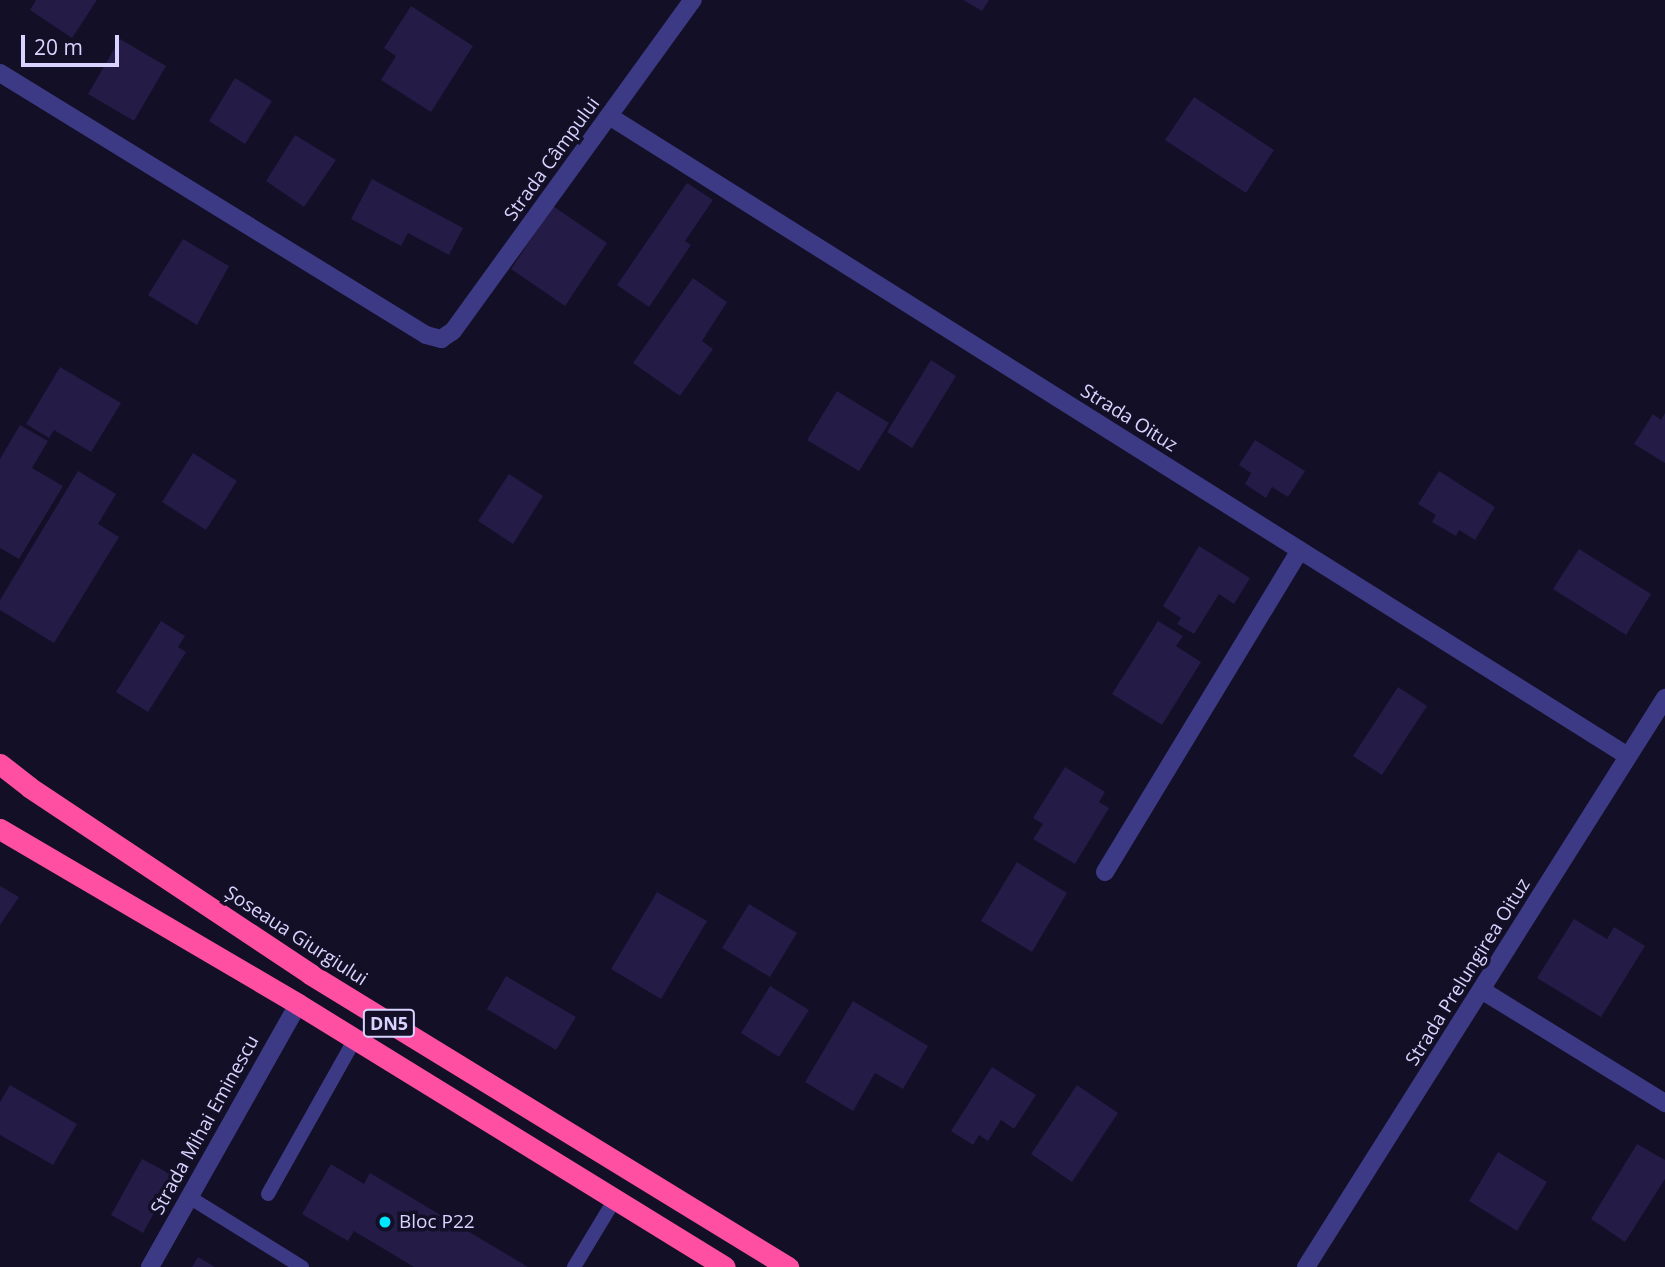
<!DOCTYPE html>
<html>
<head>
<meta charset="utf-8">
<style>
	body { margin:0 }
	#map { position:relative; width:1665px; height:1267px; overflow:hidden; background:#130f26; font-family:"Open Sans",sans-serif }
	div>[style] { position:absolute }
	[style*='--x'] { left:calc(var(--x)*1px); top:calc(var(--y)*1px); width:calc(var(--w)*1px); rotate:calc(var(--a)*1deg) }
	.building>* { inset:0; background:#241b47 }
	.lane>* { height:14px; margin:-7px; padding:0 7px; transform-origin:7px; border-radius:7px; background:#3d3a85 }
	.street>* { height:18px; margin:-9px; padding:0 9px; transform-origin:9px; border-radius:9px; background:#3d3a85 }
	.highway>* { height:21px; margin:-10.5px; padding:0 10.5px; transform-origin:10.5px; border-radius:10.5px; background:#ff4fa3 }
	.dots>* { width:19px; height:19px; translate:-50% -50%; box-sizing:border-box; border:4px solid #130f26; border-radius:50% }
	span { translate:-50% -50%; white-space:nowrap; text-align:center; line-height:1.15; -webkit-text-stroke:7px #130f26; paint-order:stroke }
	.shield-label span { padding:2px 5px; background:#130f26; border:2px solid; border-radius:5px; -webkit-text-stroke-width:0 }
	.shield-label { font-size:18px; color:#d9d4ff; font-weight:700 }
	.street-label { font-size:19px; color:#d9d4ff }
	.poi-label { font-size:19px; color:#d9d4ff }
	.left { translate:0 -50%; text-align:left }
	.scale { position:absolute; left:21px; top:35px; width:98px; height:32px; box-sizing:border-box; border:4px solid #d9d4ff; border-top:0; padding-left:9px; font-size:21px; line-height:24px; white-space:nowrap; color:#d9d4ff; -webkit-text-stroke:5px #130f26; paint-order:stroke }
</style>
</head>
<body>
<div id="map">
	<div class="building">
		<i style="clip-path:polygon(36px 0,97px 0,72px 38px,30px 10px)"></i>
		<i style="clip-path:polygon(963px 0,989px 0,982px 11px)"></i>
		<i style="clip-path:polygon(411px 6px,473px 46px,431px 112px,381px 80px,396px 56px,384px 48px)"></i>
		<i style="clip-path:polygon(120px 39px,166px 66px,134px 121px,88px 94px)"></i>
		<i style="clip-path:polygon(235px 78px,272px 101px,245px 144px,209px 121px)"></i>
		<i style="clip-path:polygon(1194px 97px,1274px 150px,1246px 193px,1165px 140px)"></i>
		<i style="clip-path:polygon(295px 135px,336px 160px,304px 207px,266px 181px)"></i>
		<i style="clip-path:polygon(372px 179px,463px 228px,449px 255px,408px 233px,401px 246px,351px 219px)"></i>
		<i style="clip-path:polygon(687px 183px,713px 200px,685px 241px,691px 245px,649px 307px,617px 285px)"></i>
		<i style="clip-path:polygon(553px 206px,607px 243px,565px 306px,511px 269px)"></i>
		<i style="clip-path:polygon(183px 239px,229px 266px,197px 325px,148px 295px)"></i>
		<i style="clip-path:polygon(693px 278px,727px 302px,702px 341px,713px 349px,680px 396px,633px 363px)"></i>
		<i style="clip-path:polygon(931px 360px,956px 376px,912px 448px,887px 432px)"></i>
		<i style="clip-path:polygon(60px 367px,121px 403px,91px 452px,54px 430px,49px 438px,26px 424px)"></i>
		<i style="clip-path:polygon(837px 391px,889px 423px,859px 471px,807px 440px)"></i>
		<i style="clip-path:polygon(1665px 413px,1665px 463px,1634px 444px,1653px 414px,1661px 420px)"></i>
		<i style="clip-path:polygon(20px 425px,48px 441px,32px 468px,63px 486px,19px 559px,0 548px,0 459px)"></i>
		<i style="clip-path:polygon(1255px 440px,1305px 471px,1288px 497px,1272px 487px,1266px 498px,1245px 484px,1251px 473px,1239px 465px)"></i>
		<i style="clip-path:polygon(193px 453px,237px 481px,206px 530px,162px 502px)"></i>
		<i style="clip-path:polygon(78px 471px,116px 494px,98px 524px,119px 537px,54px 643px,0 610px,0 600px)"></i>
		<i style="clip-path:polygon(1439px 471px,1495px 507px,1475px 540px,1459px 530px,1456px 536px,1432px 522px,1436px 515px,1418px 504px)"></i>
		<i style="clip-path:polygon(509px 474px,543px 496px,513px 544px,478px 521px)"></i>
		<i style="clip-path:polygon(1199px 546px,1250px 578px,1234px 604px,1219px 594px,1194px 634px,1177px 624px,1181px 618px,1163px 606px)"></i>
		<i style="clip-path:polygon(1579px 549px,1651px 594px,1626px 635px,1553px 589px)"></i>
		<i style="clip-path:polygon(161px 621px,185px 636px,178px 647px,186px 652px,148px 712px,116px 692px)"></i>
		<i style="clip-path:polygon(1158px 621px,1183px 636px,1176px 646px,1201px 662px,1162px 725px,1112px 694px)"></i>
		<i style="clip-path:polygon(1398px 687px,1427px 706px,1382px 775px,1353px 756px)"></i>
		<i style="clip-path:polygon(1065px 767px,1105px 792px,1099px 802px,1109px 808px,1075px 864px,1033px 839px,1043px 824px,1033px 818px)"></i>
		<i style="clip-path:polygon(1017px 862px,1067px 893px,1032px 952px,981px 921px)"></i>
		<i style="clip-path:polygon(0 886px,19px 897px,0 925px)"></i>
		<i style="clip-path:polygon(657px 892px,707px 921px,661px 999px,611px 969px)"></i>
		<i style="clip-path:polygon(749px 904px,797px 933px,770px 977px,722px 948px)"></i>
		<i style="clip-path:polygon(1574px 919px,1607px 939px,1614px 927px,1645px 946px,1601px 1017px,1537px 978px)"></i>
		<i style="clip-path:polygon(506px 976px,576px 1017px,556px 1050px,487px 1009px)"></i>
		<i style="clip-path:polygon(770px 986px,809px 1010px,779px 1057px,741px 1033px)"></i>
		<i style="clip-path:polygon(853px 1001px,928px 1046px,903px 1089px,875px 1073px,853px 1111px,805px 1082px)"></i>
		<i style="clip-path:polygon(992px 1067px,1036px 1095px,1014px 1129px,1001px 1120px,988px 1141px,979px 1135px,973px 1145px,951px 1131px)"></i>
		<i style="clip-path:polygon(10px 1085px,77px 1124px,53px 1165px,0 1135px,0 1102px)"></i>
		<i style="clip-path:polygon(1077px 1085px,1118px 1113px,1072px 1182px,1031px 1154px)"></i>
		<i style="clip-path:polygon(1637px 1144px,1665px 1160px,1665px 1179px,1625px 1242px,1591px 1219px)"></i>
		<i style="clip-path:polygon(1498px 1152px,1547px 1182px,1517px 1231px,1469px 1201px)"></i>
		<i style="clip-path:polygon(142px 1159px,174px 1176px,143px 1233px,111px 1215px)"></i>
		<i style="clip-path:polygon(331px 1164px,364px 1184px,370px 1173px,528px 1267px,414px 1267px,354px 1231px,348px 1241px,302px 1214px)"></i>
		<i style="clip-path:polygon(198px 1257px,215px 1267px,192px 1267px)"></i>
	</div>
	<div class="lane">
		<i style="--x:268;--y:1194;--w:178;--a:-60.7"></i>
		<i style="--x:189;--y:1197;--w:133;--a:31.8"></i>
		<i style="--x:574;--y:1267;--w:79;--a:-58.9"></i>
	</div>
	<div class="street">
		<i style="--x:0;--y:73;--w:500;--a:31.59"></i>
		<i style="--x:426;--y:335;--w:16;--a:15"></i>
		<i style="--x:441;--y:339;--w:14;--a:-34"></i>
		<i style="--x:453;--y:331;--w:409;--a:-54.1"></i>
		<i style="--x:609;--y:116;--w:1201;--a:32.14"></i>
		<i style="--x:1105;--y:872;--w:376;--a:-58.8"></i>
		<i style="--x:1483;--y:991;--w:214;--a:31.6"></i>
		<i style="--x:150;--y:1267;--w:302;--a:-60.6"></i>
		<i style="--x:1306;--y:1267;--w:673;--a:-57.75"></i>
	</div>
	<div class="highway">
		<i style="--x:0;--y:764;--w:37;--a:38"></i>
		<i style="--x:29;--y:787;--w:338;--a:33.6"></i>
		<i style="--x:310;--y:974;--w:561;--a:31.51"></i>
		<i style="--x:0;--y:829;--w:346;--a:30.4"></i>
		<i style="--x:298;--y:1004;--w:501;--a:31.63"></i>
	</div>
	<div class="dots">
		<i style="left:385px;top:1222px;background:#00e5ff"></i>
	</div>
	<div class="shield-label">
		<span style="left:389px;top:1023px">DN5</span>
	</div>
	<div class="street-label">
		<span style="left:552px;top:159px;rotate:-54deg">Strada Câmpului</span>
		<span style="left:1129px;top:418px;rotate:32deg">Strada Oituz</span>
		<span style="left:296px;top:936px;rotate:33deg">Șoseaua Giurgiului</span>
		<span style="left:1468px;top:972px;rotate:-58deg">Strada Prelungirea Oituz</span>
		<span style="left:205px;top:1125px;rotate:-61deg">Strada Mihai Eminescu</span>
	</div>
	<div class="poi-label">
		<span class="left" style="left:399px;top:1222px">Bloc P22</span>
	</div>
	<div class="scale">20 m</div>
</div>
</body>
</html>
